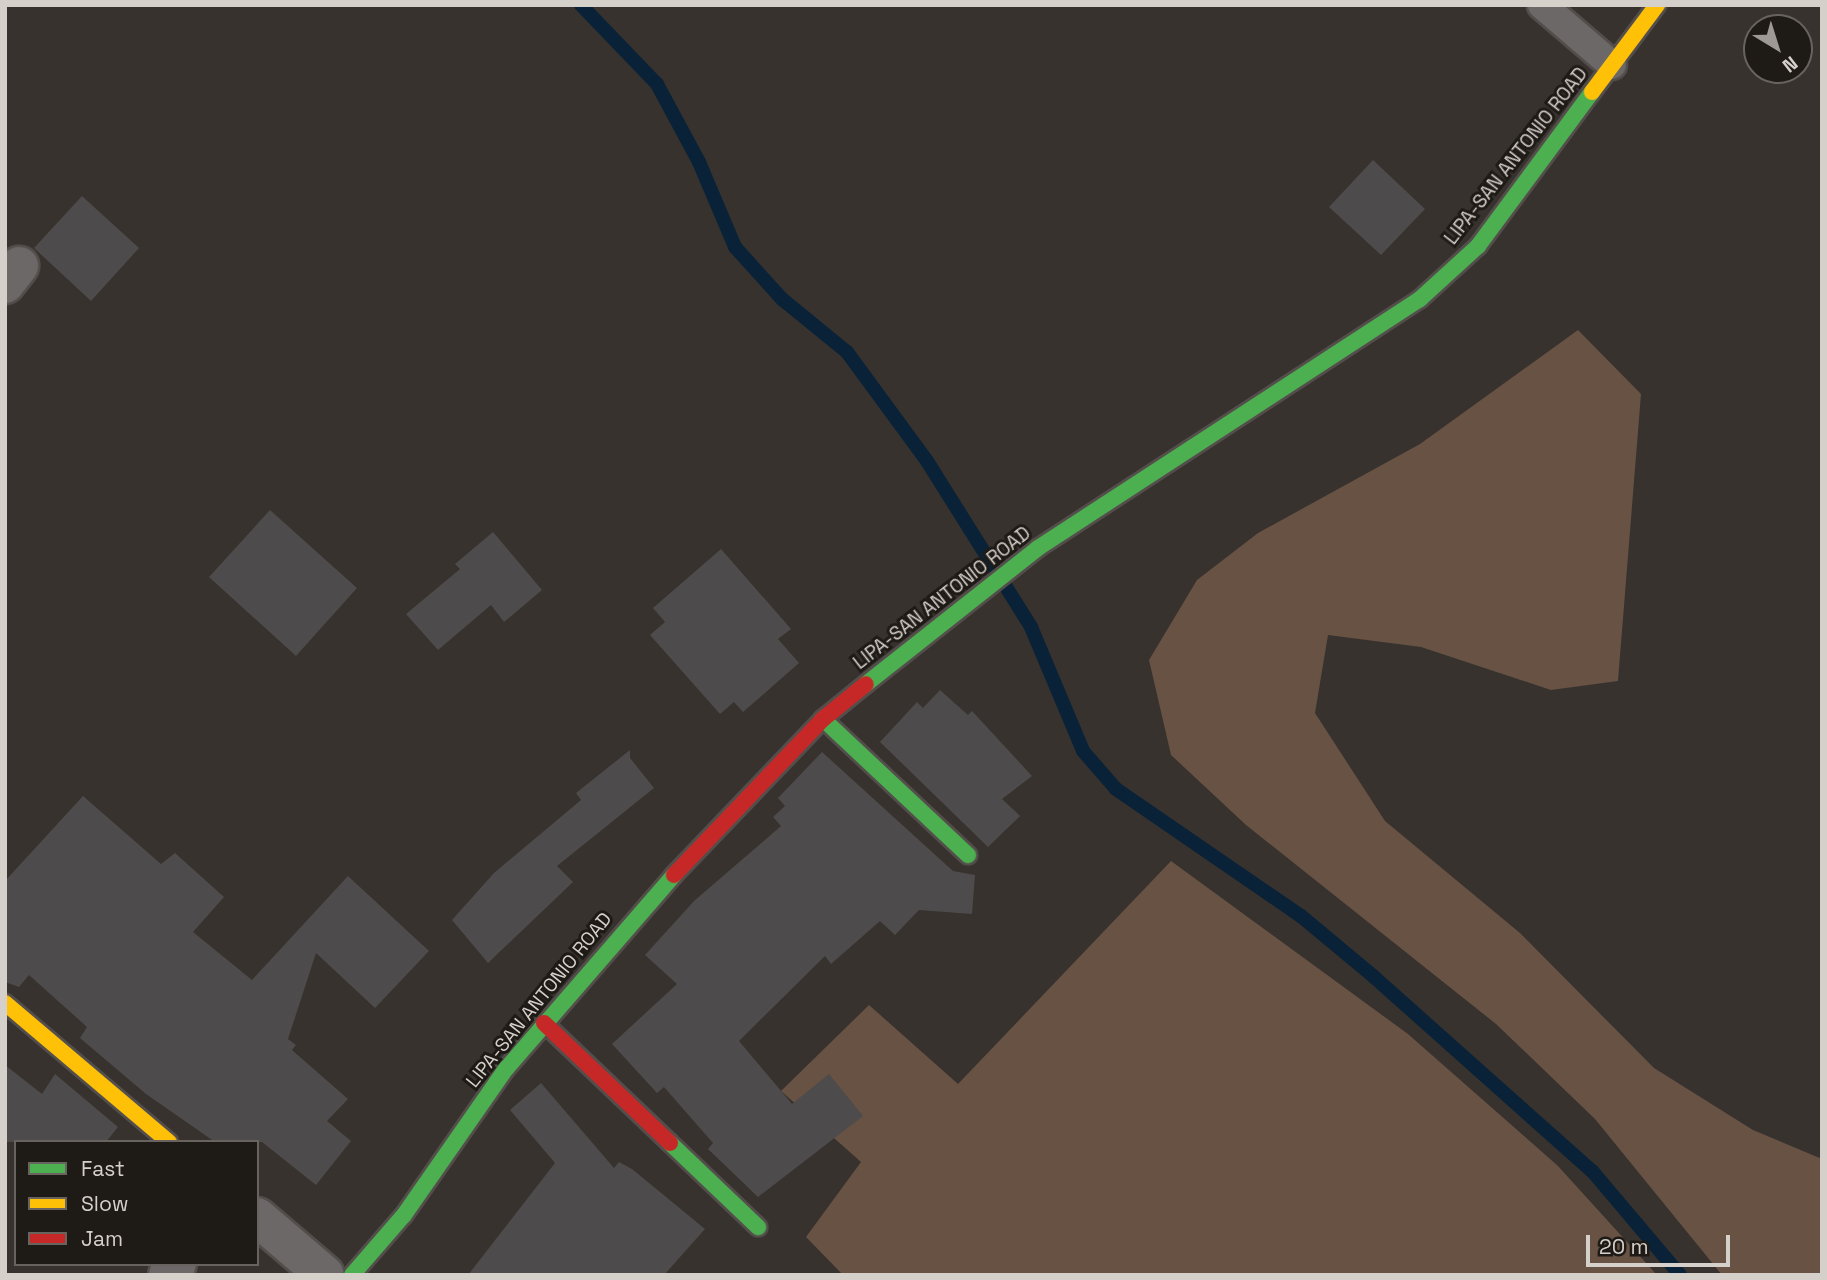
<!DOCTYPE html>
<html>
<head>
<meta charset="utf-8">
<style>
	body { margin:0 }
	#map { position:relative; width:1827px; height:1280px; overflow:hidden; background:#37322e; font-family:"Space Grotesk",sans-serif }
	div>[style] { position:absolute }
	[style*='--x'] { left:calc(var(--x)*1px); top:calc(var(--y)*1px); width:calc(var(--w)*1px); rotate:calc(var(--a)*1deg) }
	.green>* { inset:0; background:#675244 }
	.stream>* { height:14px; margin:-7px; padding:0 7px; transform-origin:7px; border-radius:7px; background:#0a2237 }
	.building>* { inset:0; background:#4d4b4b }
	.roads { filter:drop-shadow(2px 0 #534e4b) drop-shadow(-2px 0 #534e4b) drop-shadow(0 2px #534e4b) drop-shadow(0 -2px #534e4b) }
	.lane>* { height:28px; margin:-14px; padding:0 14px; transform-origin:14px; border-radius:14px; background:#6b6867 }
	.street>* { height:38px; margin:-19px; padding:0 19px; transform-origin:19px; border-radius:19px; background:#6b6867 }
	.fast>* { height:16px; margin:-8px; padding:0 8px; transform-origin:8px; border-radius:8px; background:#4caf50 }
	.slow>* { height:16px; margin:-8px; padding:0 8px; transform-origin:8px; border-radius:8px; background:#ffc107 }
	.jam>* { height:16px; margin:-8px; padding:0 8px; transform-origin:8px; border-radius:8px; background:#c62828 }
	span { translate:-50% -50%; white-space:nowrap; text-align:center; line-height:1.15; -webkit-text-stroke:6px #1e1a16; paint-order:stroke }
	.street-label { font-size:19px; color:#d6d0cb }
	.frame { position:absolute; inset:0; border:7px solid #d6d0cb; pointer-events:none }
	.legend { position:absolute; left:14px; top:1140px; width:245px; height:126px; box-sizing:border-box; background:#1e1a16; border:2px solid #68635e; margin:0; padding:9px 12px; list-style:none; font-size:21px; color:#d6d0cb }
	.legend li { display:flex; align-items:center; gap:14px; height:35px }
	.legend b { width:35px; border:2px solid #68635e }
	.north { position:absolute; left:1743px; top:14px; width:70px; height:70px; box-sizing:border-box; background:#1e1a16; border:2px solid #68635e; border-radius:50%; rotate:142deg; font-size:19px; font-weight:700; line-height:28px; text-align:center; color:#d6d0cb }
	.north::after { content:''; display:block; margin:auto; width:24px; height:32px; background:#9e9994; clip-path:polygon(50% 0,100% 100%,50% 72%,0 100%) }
	.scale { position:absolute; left:1586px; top:1235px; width:144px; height:32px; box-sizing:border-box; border:4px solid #d6d0cb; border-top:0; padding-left:9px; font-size:21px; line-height:24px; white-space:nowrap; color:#d6d0cb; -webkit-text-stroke:5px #1e1a16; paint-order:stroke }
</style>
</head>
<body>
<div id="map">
	<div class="green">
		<i style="clip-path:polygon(1578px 330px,1641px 394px,1618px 681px,1551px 690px,1421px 647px,1328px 635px,1315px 713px,1385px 821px,1520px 933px,1654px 1068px,1753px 1130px,1822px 1159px,1822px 1275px,1722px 1275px,1595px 1119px,1496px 1024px,1246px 825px,1171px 755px,1149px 660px,1197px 580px,1258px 533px,1420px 444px)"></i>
		<i style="clip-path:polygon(1171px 861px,1408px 1034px,1558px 1166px,1657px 1275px,843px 1275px,806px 1237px,861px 1162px,781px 1091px,869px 1005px,958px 1084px)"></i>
	</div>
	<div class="stream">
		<i style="--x:581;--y:5;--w:110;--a:46.1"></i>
		<i style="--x:657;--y:84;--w:89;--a:61.7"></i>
		<i style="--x:699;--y:162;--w:92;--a:67"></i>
		<i style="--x:735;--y:247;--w:70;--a:47.9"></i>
		<i style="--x:782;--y:299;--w:84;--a:39.2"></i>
		<i style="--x:847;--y:352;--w:135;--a:53.7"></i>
		<i style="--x:927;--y:461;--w:196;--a:57.9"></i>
		<i style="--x:1031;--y:627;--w:134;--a:67.2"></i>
		<i style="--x:1083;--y:751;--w:50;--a:49"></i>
		<i style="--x:1116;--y:789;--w:224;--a:34.5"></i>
		<i style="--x:1301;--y:916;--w:94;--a:39.8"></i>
		<i style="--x:1373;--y:976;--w:295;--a:41.7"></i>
		<i style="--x:1593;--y:1172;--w:135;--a:49.8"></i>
	</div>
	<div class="building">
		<i style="clip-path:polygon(1373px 160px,1425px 209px,1381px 255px,1329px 207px)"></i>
		<i style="clip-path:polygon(82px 196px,139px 248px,91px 301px,34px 248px)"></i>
		<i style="clip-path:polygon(270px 510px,357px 588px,296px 656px,209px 577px)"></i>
		<i style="clip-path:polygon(493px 532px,542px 590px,504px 622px,491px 605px,438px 650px,406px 614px,460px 569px,455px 564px)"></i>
		<i style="clip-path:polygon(721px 549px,791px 629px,778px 639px,799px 663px,743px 712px,734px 702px,720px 714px,650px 635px,665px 622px,653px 608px)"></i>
		<i style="clip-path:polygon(940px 690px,968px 715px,972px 711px,1032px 776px,1002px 799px,1020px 816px,988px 847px,880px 742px,917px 702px,923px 708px)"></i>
		<i style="clip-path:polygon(630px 750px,630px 758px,654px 788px,557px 866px,573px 882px,488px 963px,452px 920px,494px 873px,581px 800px,576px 793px)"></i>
		<i style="clip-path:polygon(822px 752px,953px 871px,975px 875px,972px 914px,919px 910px,895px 935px,880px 921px,831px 964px,825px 956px,739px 1041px,792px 1104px,829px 1074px,863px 1116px,758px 1197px,708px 1149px,713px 1143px,664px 1087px,657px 1093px,612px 1044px,677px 984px,645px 955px,694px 901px,781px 826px,773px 817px,785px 806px,778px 798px)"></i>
		<i style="clip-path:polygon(83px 796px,161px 864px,175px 853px,224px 897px,193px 932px,252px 980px,348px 876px,429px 951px,375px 1008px,316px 953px,288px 1039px,296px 1045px,292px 1050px,348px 1099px,327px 1121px,351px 1141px,316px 1185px,262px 1142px,215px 1142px,146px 1094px,80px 1038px,87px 1027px,29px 975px,19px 987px,5px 982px,5px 881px)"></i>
		<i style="clip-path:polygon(5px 1065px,42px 1094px,55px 1074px,118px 1127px,106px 1142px,5px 1142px)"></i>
		<i style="clip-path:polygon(541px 1083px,614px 1168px,619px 1162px,632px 1169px,705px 1229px,664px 1275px,468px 1275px,555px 1163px,510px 1110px)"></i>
	</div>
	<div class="roads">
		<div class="lane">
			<i style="--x:1542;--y:5;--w:92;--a:40.6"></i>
		</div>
		<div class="street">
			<i style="--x:5;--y:284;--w:23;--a:-52"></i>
			<i style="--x:257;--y:1217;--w:89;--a:40.5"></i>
			<i style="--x:168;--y:1275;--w:14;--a:-51"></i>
		</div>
		<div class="fast">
			<i style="--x:866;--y:684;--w:219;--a:-38.3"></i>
			<i style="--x:1038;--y:548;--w:456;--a:-33.1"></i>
			<i style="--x:1420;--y:299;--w:79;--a:-42.4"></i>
			<i style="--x:1478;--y:246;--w:192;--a:-53.5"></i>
			<i style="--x:823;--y:719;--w:199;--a:43.2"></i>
			<i style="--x:670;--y:1143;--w:122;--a:43.7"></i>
			<i style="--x:352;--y:1275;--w:79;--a:-49.1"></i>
			<i style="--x:404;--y:1215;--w:178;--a:-55.1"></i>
			<i style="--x:506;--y:1069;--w:257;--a:-49.1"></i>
		</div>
		<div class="slow">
			<i style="--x:1592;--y:92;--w:109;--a:-53.2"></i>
			<i style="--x:5;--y:1003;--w:215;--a:40.3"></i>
		</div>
		<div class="jam">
			<i style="--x:674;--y:875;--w:216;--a:-46.3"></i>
			<i style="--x:823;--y:719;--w:55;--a:-39.1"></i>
			<i style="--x:544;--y:1023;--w:174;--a:43.6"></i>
		</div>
	</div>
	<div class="street-label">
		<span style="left:1516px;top:156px;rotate:-52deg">LIPA-SAN ANTONIO ROAD</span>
		<span style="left:942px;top:598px;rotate:-38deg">LIPA-SAN ANTONIO ROAD</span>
		<span style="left:539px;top:1000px;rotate:-51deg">LIPA-SAN ANTONIO ROAD</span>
	</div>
	<div class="frame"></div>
	<ul class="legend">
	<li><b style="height:9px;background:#4caf50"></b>Fast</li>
	<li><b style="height:9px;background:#ffc107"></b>Slow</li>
	<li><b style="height:9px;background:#c62828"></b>Jam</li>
	</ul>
	<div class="north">N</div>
	<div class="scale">20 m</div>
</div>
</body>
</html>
